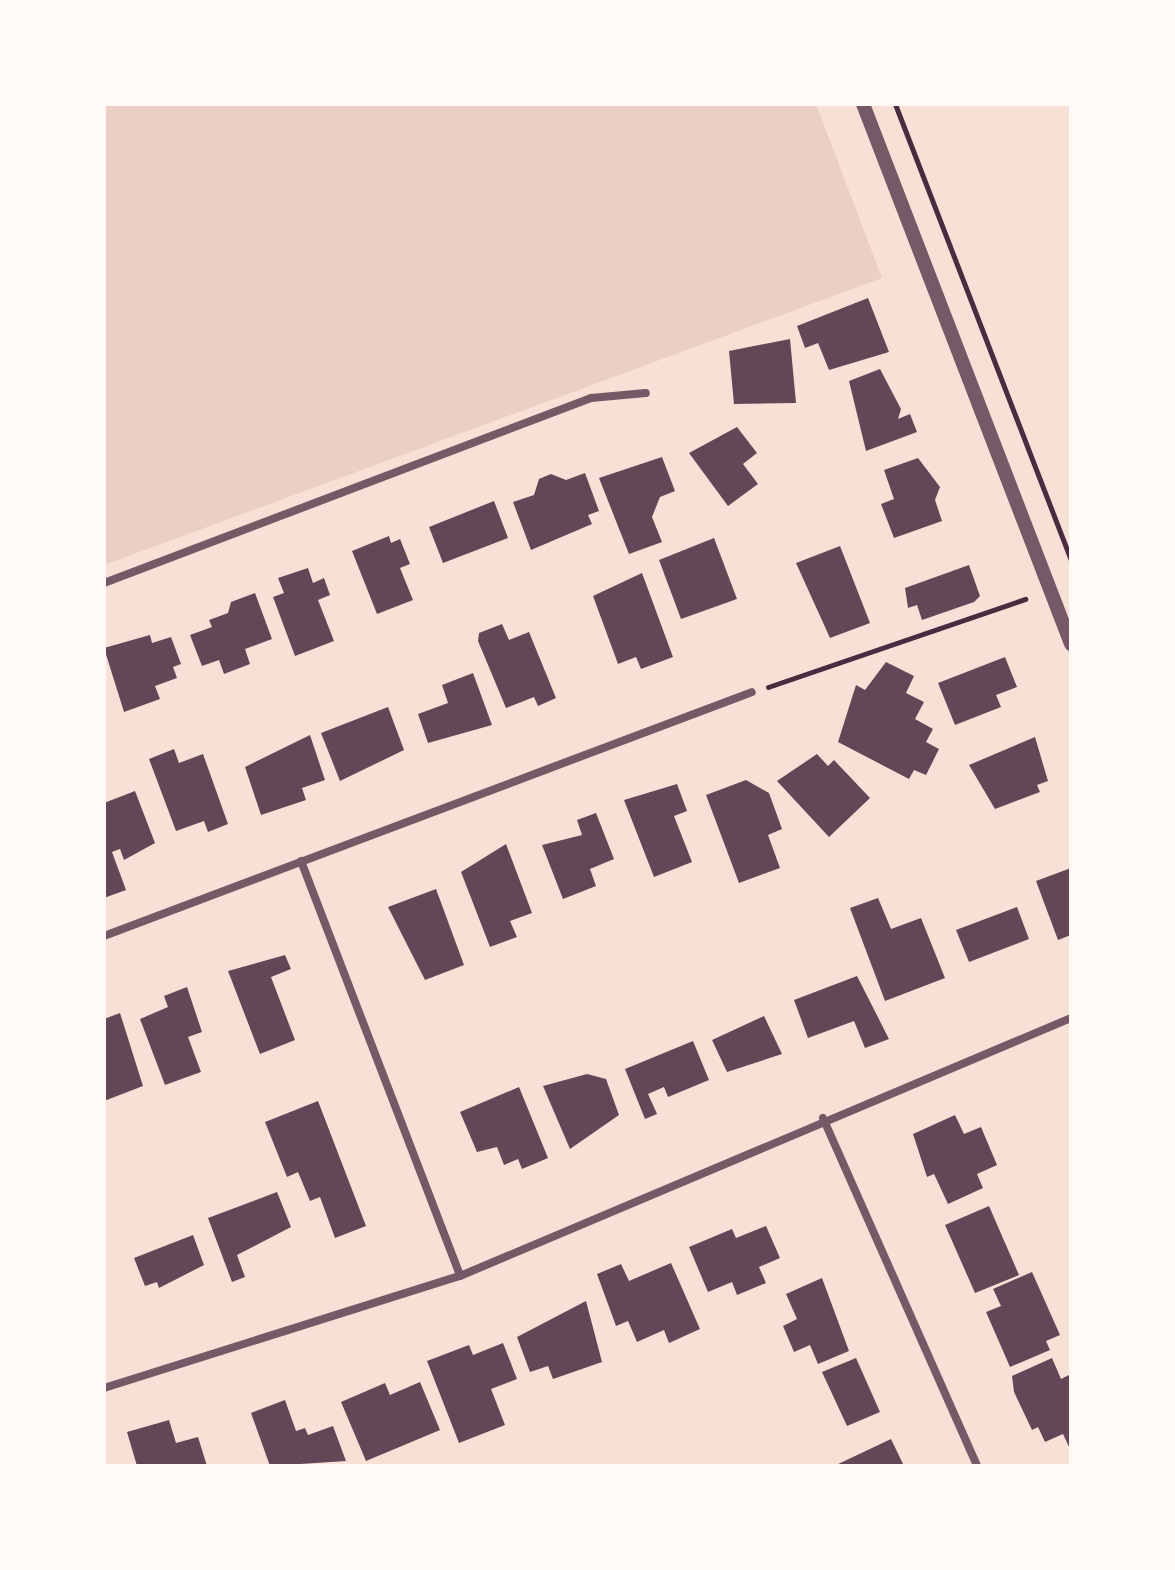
<!DOCTYPE html>
<html>
<head>
<meta charset="utf-8">
<style>
	body { margin:0 }
	#map { position:relative; width:1175px; height:1570px; overflow:hidden; background:#f7e1d7; font-family:"PT Sans Narrow",sans-serif }
	div>[style] { position:absolute }
	[style*='--x'] { left:calc(var(--x)*1px); top:calc(var(--y)*1px); width:calc(var(--w)*1px); rotate:calc(var(--a)*1deg) }
	.green>* { inset:0; background:#ebcfc5 }
	.building>* { inset:0; background:#644757 }
	.path>* { height:5px; margin:-2.5px; padding:0 2.5px; transform-origin:2.5px; border-radius:2.5px; background:#4a2c40 }
	.minor>* { height:8px; margin:-4px; padding:0 4px; transform-origin:4px; border-radius:4px; background:#755966 }
	.tertiary>* { height:14px; margin:-7px; padding:0 7px; transform-origin:7px; border-radius:7px; background:#755966 }
	span { translate:-50% -50%; white-space:nowrap; text-align:center; line-height:1.15; -webkit-text-stroke:6px #fffaf5; paint-order:stroke }
	.frame { position:absolute; inset:0; border:106px solid #fffaf5; pointer-events:none }
</style>
</head>
<body>
<div id="map">
	<div class="green">
		<i style="clip-path:polygon(104px 104px,816px 104px,882px 278px,104px 565px)"></i>
	</div>
	<div class="building">
		<i style="clip-path:polygon(868px 298px,889px 352px,829px 370px,818px 343px,805px 348px,797px 326px)"></i>
		<i style="clip-path:polygon(790px 339px,796px 403px,734px 404px,729px 351px)"></i>
		<i style="clip-path:polygon(880px 369px,901px 409px,898px 419px,910px 414px,917px 432px,866px 451px,849px 381px)"></i>
		<i style="clip-path:polygon(737px 427px,757px 453px,743px 464px,758px 484px,728px 506px,689px 453px)"></i>
		<i style="clip-path:polygon(662px 457px,675px 491px,660px 497px,652px 517px,662px 542px,629px 554px,599px 478px)"></i>
		<i style="clip-path:polygon(918px 458px,940px 487px,935px 500px,942px 521px,894px 538px,881px 504px,894px 499px,884px 470px)"></i>
		<i style="clip-path:polygon(585px 473px,599px 511px,588px 515px,592px 524px,531px 550px,513px 502px,534px 495px,539px 479px,551px 474px,566px 480px)"></i>
		<i style="clip-path:polygon(494px 501px,508px 538px,443px 563px,429px 527px)"></i>
		<i style="clip-path:polygon(389px 536px,391px 543px,400px 539px,410px 564px,400px 568px,413px 600px,377px 614px,352px 551px)"></i>
		<i style="clip-path:polygon(714px 538px,737px 599px,681px 619px,659px 560px)"></i>
		<i style="clip-path:polygon(840px 546px,870px 623px,830px 638px,796px 563px)"></i>
		<i style="clip-path:polygon(969px 565px,980px 596px,974px 602px,922px 620px,917px 605px,908px 608px,905px 588px)"></i>
		<i style="clip-path:polygon(308px 568px,313px 583px,324px 578px,330px 595px,318px 600px,334px 641px,295px 656px,273px 597px,284px 593px,278px 578px)"></i>
		<i style="clip-path:polygon(642px 573px,673px 657px,641px 669px,636px 657px,618px 664px,593px 596px)"></i>
		<i style="clip-path:polygon(255px 593px,272px 639px,245px 649px,250px 664px,224px 674px,219px 660px,202px 666px,190px 635px,212px 627px,209px 620px,228px 613px,231px 602px)"></i>
		<i style="clip-path:polygon(502px 624px,509px 640px,529px 632px,556px 698px,538px 706px,534px 697px,506px 708px,478px 641px,479px 633px)"></i>
		<i style="clip-path:polygon(150px 635px,152px 643px,171px 637px,181px 664px,173px 667px,177px 678px,155px 686px,160px 699px,124px 712px,104px 648px)"></i>
		<i style="clip-path:polygon(1005px 657px,1017px 687px,996px 695px,1001px 707px,955px 725px,938px 683px)"></i>
		<i style="clip-path:polygon(886px 662px,914px 676px,906px 693px,924px 702px,915px 719px,933px 729px,926px 742px,939px 749px,926px 775px,914px 770px,909px 779px,838px 742px,856px 685px,865px 690px)"></i>
		<i style="clip-path:polygon(473px 673px,492px 725px,428px 743px,418px 714px,448px 703px,442px 685px)"></i>
		<i style="clip-path:polygon(388px 707px,404px 750px,340px 781px,321px 733px)"></i>
		<i style="clip-path:polygon(310px 735px,325px 780px,302px 788px,306px 800px,261px 815px,245px 767px)"></i>
		<i style="clip-path:polygon(1035px 737px,1048px 781px,1037px 785px,1040px 792px,995px 809px,969px 765px)"></i>
		<i style="clip-path:polygon(174px 749px,179px 763px,203px 754px,228px 824px,208px 832px,204px 821px,176px 831px,149px 759px)"></i>
		<i style="clip-path:polygon(817px 754px,828px 766px,834px 760px,870px 798px,829px 837px,777px 781px)"></i>
		<i style="clip-path:polygon(746px 780px,769px 793px,782px 829px,768px 835px,780px 868px,739px 883px,706px 795px)"></i>
		<i style="clip-path:polygon(677px 784px,687px 811px,674px 816px,692px 862px,654px 877px,624px 800px)"></i>
		<i style="clip-path:polygon(135px 791px,155px 843px,124px 860px,120px 849px,112px 852px,126px 890px,104px 898px,104px 803px)"></i>
		<i style="clip-path:polygon(596px 813px,614px 859px,590px 869px,596px 886px,563px 899px,542px 845px,582px 835px,577px 820px)"></i>
		<i style="clip-path:polygon(506px 844px,532px 913px,510px 921px,517px 937px,490px 947px,461px 872px)"></i>
		<i style="clip-path:polygon(1071px 868px,1071px 935px,1058px 940px,1036px 881px)"></i>
		<i style="clip-path:polygon(436px 889px,464px 965px,425px 980px,388px 907px)"></i>
		<i style="clip-path:polygon(878px 898px,891px 929px,921px 918px,945px 978px,885px 1001px,850px 908px)"></i>
		<i style="clip-path:polygon(1017px 907px,1029px 939px,969px 962px,956px 930px)"></i>
		<i style="clip-path:polygon(285px 955px,291px 969px,271px 977px,295px 1040px,260px 1054px,228px 971px)"></i>
		<i style="clip-path:polygon(857px 976px,889px 1039px,865px 1048px,854px 1021px,808px 1038px,794px 1000px)"></i>
		<i style="clip-path:polygon(187px 987px,202px 1032px,188px 1037px,201px 1072px,165px 1085px,140px 1019px,168px 1007px,164px 996px)"></i>
		<i style="clip-path:polygon(120px 1013px,143px 1086px,104px 1101px,104px 1019px)"></i>
		<i style="clip-path:polygon(764px 1016px,782px 1054px,727px 1072px,712px 1040px)"></i>
		<i style="clip-path:polygon(693px 1041px,709px 1080px,668px 1097px,664px 1087px,648px 1094px,657px 1114px,645px 1119px,625px 1069px)"></i>
		<i style="clip-path:polygon(587px 1074px,606px 1079px,619px 1115px,570px 1149px,543px 1086px)"></i>
		<i style="clip-path:polygon(519px 1087px,548px 1158px,522px 1169px,518px 1159px,504px 1165px,497px 1147px,477px 1152px,460px 1112px)"></i>
		<i style="clip-path:polygon(318px 1101px,366px 1226px,335px 1238px,320px 1197px,310px 1201px,298px 1172px,287px 1177px,265px 1122px)"></i>
		<i style="clip-path:polygon(955px 1115px,964px 1134px,981px 1127px,997px 1165px,977px 1174px,983px 1188px,948px 1204px,934px 1174px,927px 1177px,913px 1134px)"></i>
		<i style="clip-path:polygon(277px 1192px,291px 1227px,237px 1255px,245px 1277px,232px 1282px,208px 1218px)"></i>
		<i style="clip-path:polygon(989px 1206px,1019px 1275px,975px 1293px,945px 1225px)"></i>
		<i style="clip-path:polygon(766px 1226px,780px 1258px,759px 1267px,766px 1283px,737px 1295px,732px 1282px,708px 1292px,689px 1247px,732px 1229px,736px 1238px)"></i>
		<i style="clip-path:polygon(193px 1235px,204px 1265px,159px 1288px,157px 1282px,145px 1286px,134px 1258px)"></i>
		<i style="clip-path:polygon(671px 1263px,700px 1329px,669px 1343px,664px 1330px,637px 1342px,628px 1321px,616px 1326px,597px 1274px,621px 1264px,629px 1281px)"></i>
		<i style="clip-path:polygon(1032px 1272px,1060px 1335px,1046px 1341px,1050px 1350px,1010px 1367px,986px 1312px,1001px 1306px,993px 1289px)"></i>
		<i style="clip-path:polygon(822px 1278px,849px 1351px,818px 1364px,810px 1345px,794px 1352px,783px 1326px,797px 1319px,786px 1294px)"></i>
		<i style="clip-path:polygon(586px 1301px,602px 1362px,553px 1379px,548px 1366px,530px 1372px,517px 1337px)"></i>
		<i style="clip-path:polygon(503px 1343px,517px 1379px,491px 1389px,505px 1425px,459px 1443px,427px 1361px,469px 1345px,473px 1355px)"></i>
		<i style="clip-path:polygon(856px 1358px,880px 1412px,847px 1426px,822px 1372px)"></i>
		<i style="clip-path:polygon(1052px 1358px,1061px 1379px,1071px 1374px,1071px 1451px,1063px 1434px,1045px 1442px,1038px 1427px,1032px 1430px,1014px 1392px,1012px 1376px)"></i>
		<i style="clip-path:polygon(420px 1382px,440px 1430px,366px 1461px,341px 1402px,385px 1383px,390px 1395px)"></i>
		<i style="clip-path:polygon(285px 1400px,296px 1431px,305px 1428px,308px 1435px,333px 1426px,346px 1461px,270px 1466px,251px 1413px)"></i>
		<i style="clip-path:polygon(169px 1420px,176px 1443px,198px 1437px,207px 1466px,137px 1466px,127px 1432px)"></i>
		<i style="clip-path:polygon(891px 1439px,904px 1466px,834px 1466px)"></i>
	</div>
	<div class="path">
		<i style="--x:895;--y:104;--w:488;--a:68.9"></i>
		<i style="--x:768;--y:687;--w:272;--a:-18.9"></i>
	</div>
	<div class="minor">
		<i style="--x:104;--y:583;--w:521;--a:-20.8"></i>
		<i style="--x:591;--y:398;--w:55;--a:-5.2"></i>
		<i style="--x:301;--y:861;--w:444;--a:69"></i>
		<i style="--x:104;--y:936;--w:692;--a:-20.63"></i>
		<i style="--x:823;--y:1118;--w:381;--a:66.1"></i>
		<i style="--x:104;--y:1388;--w:373;--a:-17.5"></i>
		<i style="--x:460;--y:1276;--w:663;--a:-22.89"></i>
	</div>
	<div class="tertiary">
		<i style="--x:863;--y:104;--w:579;--a:68.93"></i>
	</div>
	<div class="frame"></div>
</div>
</body>
</html>
